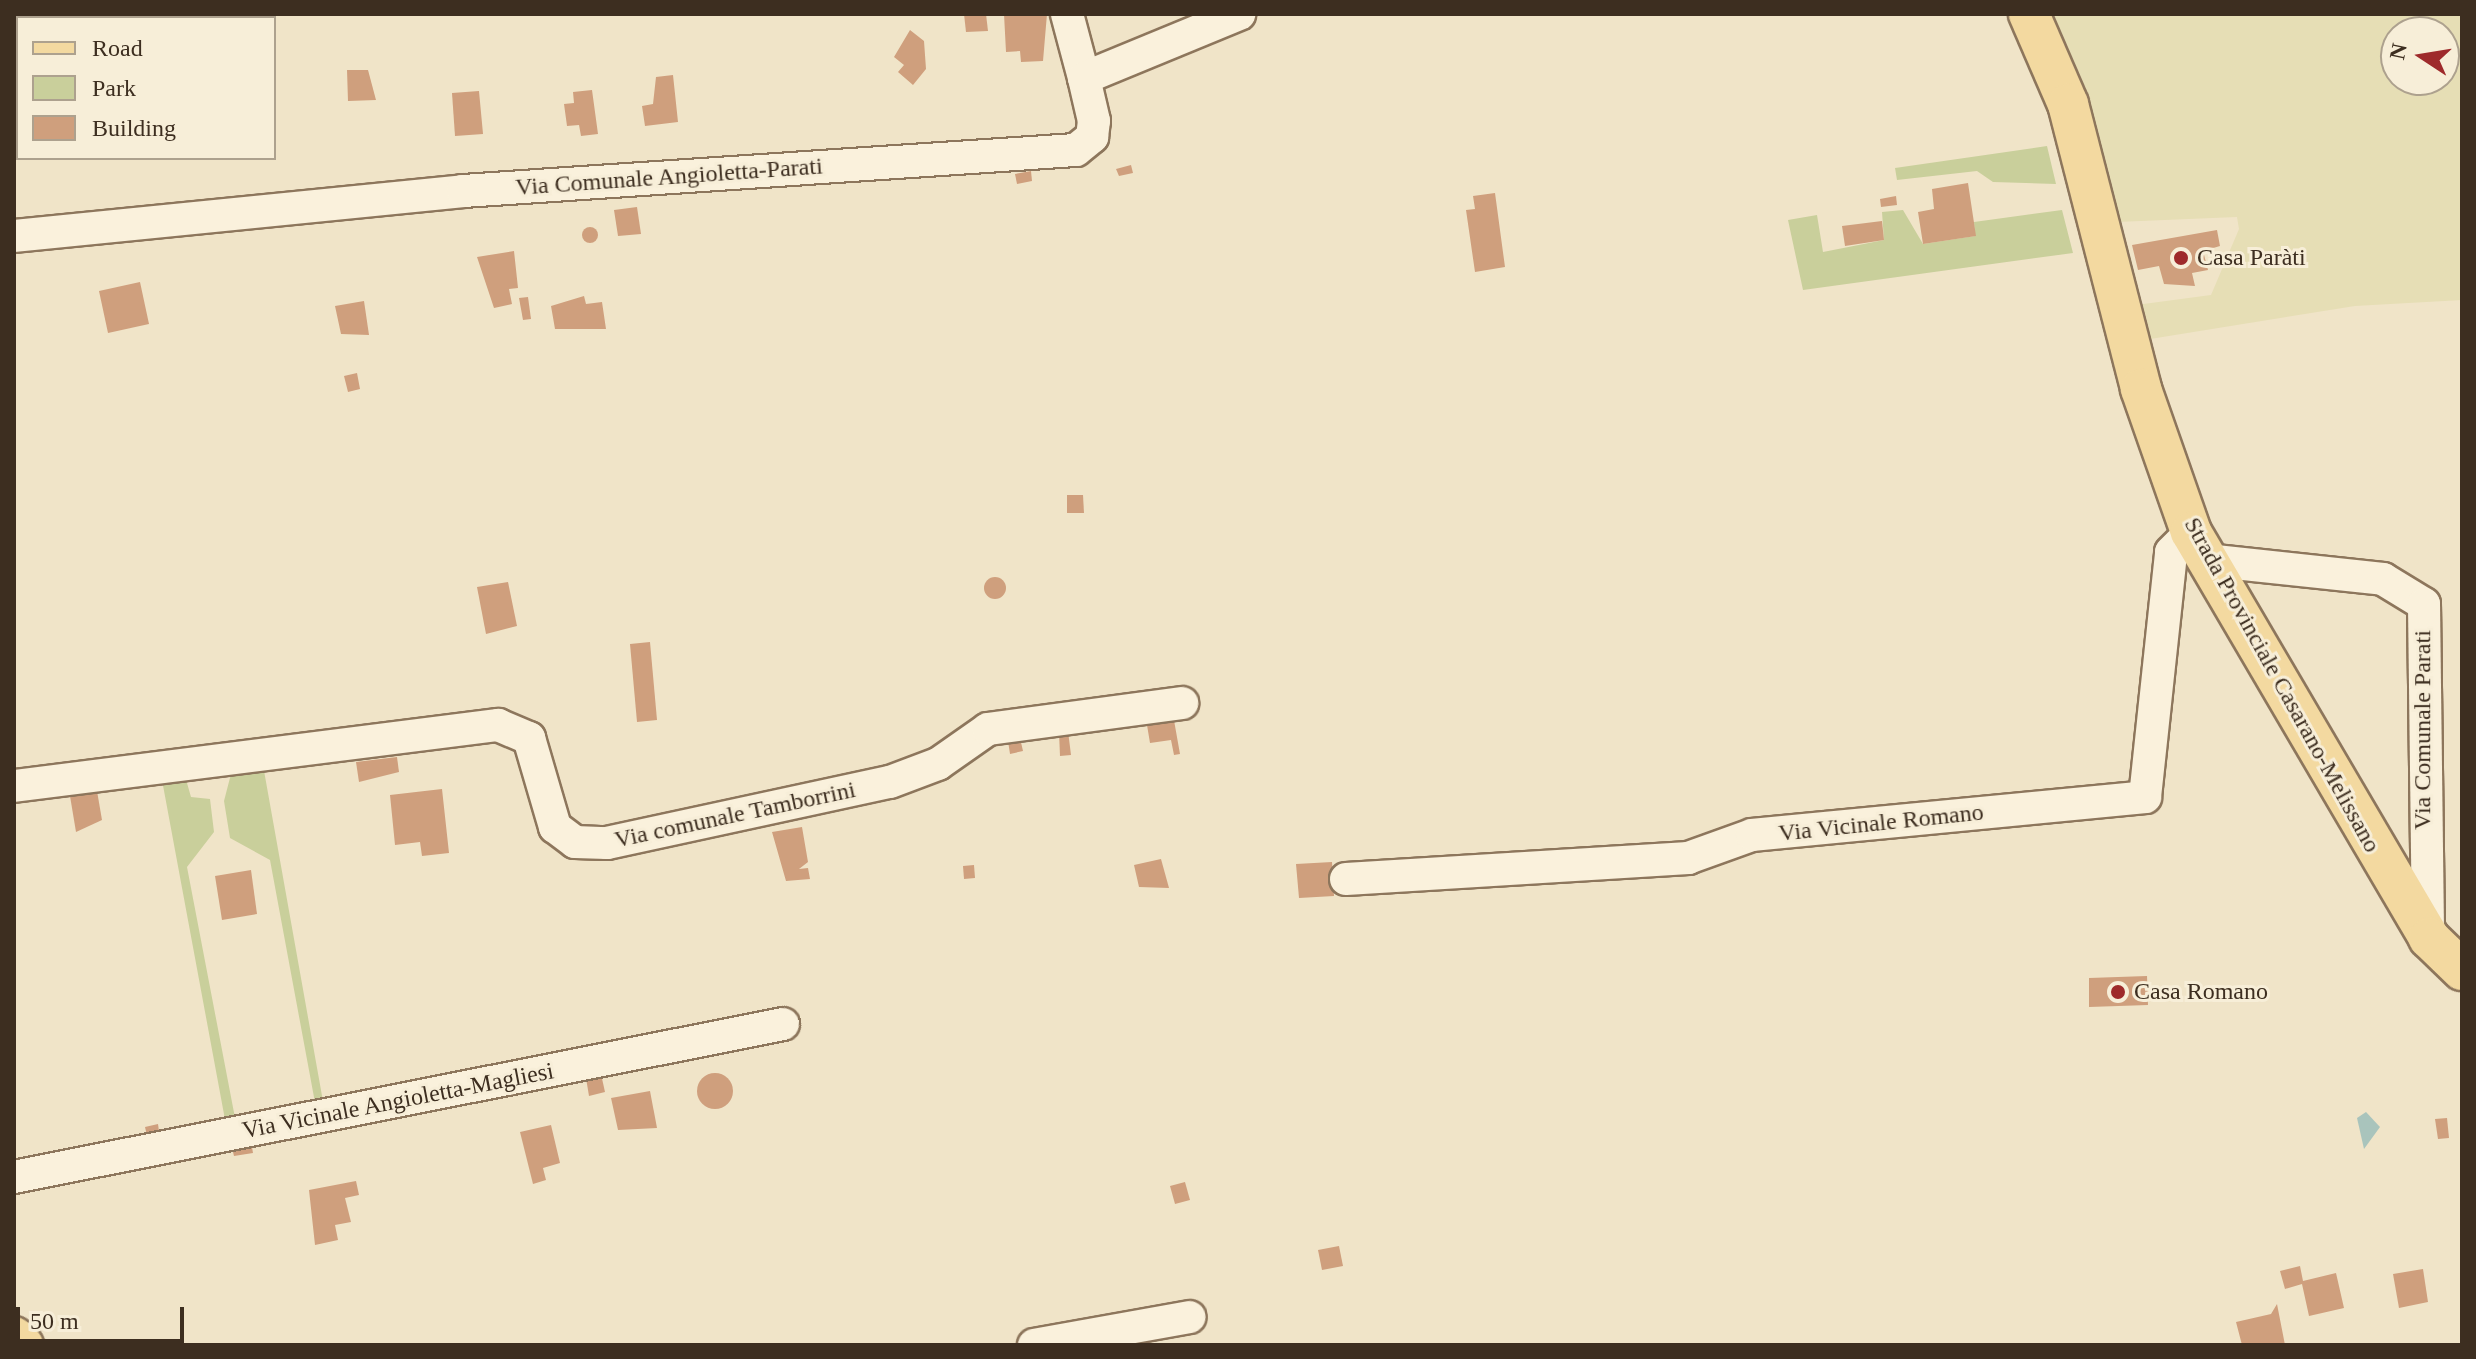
<!DOCTYPE html>
<html>
<head>
<meta charset="utf-8">
<style>
	body { margin:0 }
	#map { position:relative; width:2476px; height:1359px; overflow:hidden; background:#f0e4c8; font-family:"Times New Roman",serif }
	div>[style] { position:absolute }
	[style*='--x'] { left:calc(var(--x)*1px); top:calc(var(--y)*1px); width:calc(var(--w)*1px); rotate:calc(var(--a)*1deg) }
	.farmland>* { inset:0; background:#e6deb5 }
	.green>* { inset:0; background:#c9cf9b }
	.water>* { inset:0; background:#a9c4bc }
	.building>* { inset:0; background:#cf9f7d }
	.round { border-radius:50% }
	.roads { filter:drop-shadow(2px 0 #8d765c) drop-shadow(-2px 0 #8d765c) drop-shadow(0 2px #8d765c) drop-shadow(0 -2px #8d765c) }
	.minor>* { height:32px; margin:-16px; padding:0 16px; transform-origin:16px; border-radius:16px; background:#faf1dc }
	.major>* { height:40px; margin:-20px; padding:0 20px; transform-origin:20px; border-radius:20px; background:#f3d9a0 }
	.dots>* { width:22px; height:22px; translate:-50% -50%; box-sizing:border-box; border:4px solid #f7eed8; border-radius:50% }
	span { translate:-50% -50%; white-space:nowrap; text-align:center; line-height:1.15; -webkit-text-stroke:6px #f7eed8; paint-order:stroke }
	.street-label { font-size:24px; color:#3d2e20 }
	.poi-label { font-size:24px; color:#3d2e20 }
	.left { translate:0 -50%; text-align:left }
	.frame { position:absolute; inset:0; border:16px solid #3d2e20; pointer-events:none }
	.legend { position:absolute; left:16px; top:16px; width:260px; height:144px; box-sizing:border-box; background:#f7eed8; border:2px solid #ada18e; margin:0; padding:10px 14px; list-style:none; font-size:24px; color:#3d2e20 }
	.legend li { display:flex; align-items:center; gap:16px; height:40px }
	.legend b { width:40px; border:2px solid #ada18e }
	.north { position:absolute; left:2380px; top:16px; width:80px; height:80px; box-sizing:border-box; background:#f7eed8; border:2px solid #ada18e; border-radius:50%; rotate:282deg; font-size:22px; font-weight:700; line-height:32px; text-align:center; color:#3d2e20 }
	.north::after { content:''; display:block; margin:auto; width:28px; height:36px; background:#9e2a2b; clip-path:polygon(50% 0,100% 100%,50% 72%,0 100%) }
	.scale { position:absolute; left:16px; top:1307px; width:168px; height:36px; box-sizing:border-box; border:4px solid #3d2e20; border-top:0; padding-left:10px; font-size:24px; line-height:28px; white-space:nowrap; color:#3d2e20; -webkit-text-stroke:6px #f7eed8; paint-order:stroke }
</style>
</head>
<body>
<div id="map">
	<div class="farmland">
		<i style="clip-path:polygon(evenodd,2045px 14px,2462px 14px,2462px 300px,2355px 306px,2144px 340px,2136px 305px,2211px 295px,2239px 229px,2237px 217px,2117px 222px,2045px 14px,2396px 32px,2444px 32px,2444px 80px,2396px 80px,2396px 32px)"></i>
	</div>
	<div class="green">
		<i style="clip-path:polygon(2047px 146px,2056px 184px,1993px 182px,1977px 171px,1897px 180px,1895px 168px)"></i>
		<i style="clip-path:polygon(1903px 210px,1923px 244px,1975px 236px,1974px 222px,2062px 210px,2073px 253px,1803px 290px,1788px 220px,1817px 215px,1823px 252px,1884px 240px,1882px 212px)"></i>
		<i style="clip-path:polygon(263px 765px,324px 1107px,316px 1108px,270px 860px,230px 838px,224px 801px,232px 770px)"></i>
		<i style="clip-path:polygon(185px 776px,191px 797px,210px 799px,214px 832px,187px 867px,236px 1123px,226px 1125px,162px 780px)"></i>
	</div>
	<div class="water">
		<i style="clip-path:polygon(2366px 1112px,2380px 1127px,2364px 1149px,2357px 1118px)"></i>
	</div>
	<div class="building">
		<i style="clip-path:polygon(53px 14px,140px 14px,140px 18px,54px 18px)"></i>
		<i style="clip-path:polygon(964px 14px,986px 14px,988px 31px,966px 32px)"></i>
		<i style="clip-path:polygon(1004px 14px,1047px 14px,1043px 61px,1021px 62px,1020px 51px,1006px 52px)"></i>
		<i style="clip-path:polygon(910px 30px,924px 41px,926px 69px,913px 85px,898px 72px,904px 65px,894px 57px)"></i>
		<i style="clip-path:polygon(347px 70px,368px 70px,376px 100px,348px 101px)"></i>
		<i style="clip-path:polygon(673px 75px,678px 122px,645px 126px,642px 106px,653px 104px,656px 77px)"></i>
		<i style="clip-path:polygon(592px 90px,598px 134px,581px 136px,579px 125px,567px 126px,564px 104px,574px 103px,573px 92px)"></i>
		<i style="clip-path:polygon(479px 91px,483px 134px,455px 136px,452px 93px)"></i>
		<i style="clip-path:polygon(1131px 165px,1133px 173px,1119px 176px,1116px 169px)"></i>
		<i style="clip-path:polygon(1031px 171px,1032px 181px,1017px 184px,1015px 174px)"></i>
		<i style="clip-path:polygon(1968px 183px,1976px 236px,1923px 244px,1918px 212px,1934px 209px,1932px 189px)"></i>
		<i style="clip-path:polygon(1495px 193px,1505px 267px,1475px 272px,1466px 210px,1475px 209px,1473px 196px)"></i>
		<i style="clip-path:polygon(1896px 196px,1897px 205px,1881px 207px,1880px 199px)"></i>
		<i style="clip-path:polygon(637px 207px,641px 234px,618px 236px,614px 210px)"></i>
		<i style="clip-path:polygon(1882px 221px,1884px 240px,1845px 246px,1842px 226px)"></i>
		<i class="round" style="left:582px;top:227px;width:16px;height:16px"></i>
		<i style="clip-path:polygon(2217px 230px,2220px 246px,2203px 251px,2208px 270px,2192px 273px,2195px 286px,2164px 284px,2159px 266px,2138px 270px,2132px 245px)"></i>
		<i style="clip-path:polygon(514px 251px,518px 288px,509px 289px,512px 304px,494px 308px,477px 257px)"></i>
		<i style="clip-path:polygon(140px 282px,149px 324px,108px 333px,99px 291px)"></i>
		<i style="clip-path:polygon(584px 296px,586px 304px,602px 302px,606px 329px,555px 329px,551px 306px)"></i>
		<i style="clip-path:polygon(528px 297px,531px 319px,523px 320px,519px 298px)"></i>
		<i style="clip-path:polygon(364px 301px,369px 335px,341px 334px,335px 306px)"></i>
		<i style="clip-path:polygon(357px 373px,360px 389px,348px 392px,344px 376px)"></i>
		<i style="clip-path:polygon(1067px 495px,1083px 495px,1084px 513px,1067px 513px)"></i>
		<i class="round" style="left:984px;top:577px;width:22px;height:22px"></i>
		<i style="clip-path:polygon(508px 582px,517px 626px,486px 634px,477px 587px)"></i>
		<i style="clip-path:polygon(650px 642px,657px 720px,637px 722px,630px 644px)"></i>
		<i style="clip-path:polygon(1172px 709px,1180px 754px,1174px 755px,1171px 740px,1150px 743px,1145px 713px)"></i>
		<i style="clip-path:polygon(1068px 731px,1071px 755px,1060px 756px,1059px 732px)"></i>
		<i style="clip-path:polygon(1020px 738px,1023px 751px,1010px 754px,1008px 741px)"></i>
		<i style="clip-path:polygon(397px 757px,399px 772px,359px 782px,356px 762px)"></i>
		<i style="clip-path:polygon(442px 789px,449px 853px,422px 856px,420px 842px,395px 845px,390px 795px)"></i>
		<i style="clip-path:polygon(97px 791px,102px 820px,76px 832px,70px 796px)"></i>
		<i style="clip-path:polygon(802px 827px,808px 862px,799px 869px,808px 868px,810px 879px,786px 881px,772px 832px)"></i>
		<i style="clip-path:polygon(1161px 859px,1169px 888px,1139px 887px,1134px 865px)"></i>
		<i style="clip-path:polygon(1332px 862px,1334px 896px,1299px 898px,1296px 864px)"></i>
		<i style="clip-path:polygon(974px 865px,975px 878px,964px 879px,963px 866px)"></i>
		<i style="clip-path:polygon(251px 870px,257px 914px,222px 920px,215px 876px)"></i>
		<i style="clip-path:polygon(2147px 976px,2148px 1005px,2089px 1007px,2089px 978px)"></i>
		<i class="round" style="left:697px;top:1073px;width:36px;height:36px"></i>
		<i style="clip-path:polygon(601px 1074px,605px 1092px,589px 1096px,586px 1078px)"></i>
		<i style="clip-path:polygon(650px 1091px,657px 1128px,618px 1130px,611px 1098px)"></i>
		<i style="clip-path:polygon(2447px 1118px,2449px 1138px,2438px 1139px,2435px 1119px)"></i>
		<i style="clip-path:polygon(158px 1124px,160px 1138px,148px 1140px,145px 1127px)"></i>
		<i style="clip-path:polygon(551px 1125px,560px 1163px,543px 1168px,546px 1180px,533px 1184px,520px 1132px)"></i>
		<i style="clip-path:polygon(250px 1136px,253px 1153px,234px 1156px,230px 1140px)"></i>
		<i style="clip-path:polygon(356px 1181px,359px 1195px,345px 1198px,351px 1222px,335px 1225px,338px 1240px,315px 1245px,309px 1190px)"></i>
		<i style="clip-path:polygon(1185px 1182px,1190px 1200px,1175px 1204px,1170px 1186px)"></i>
		<i style="clip-path:polygon(1339px 1246px,1343px 1266px,1322px 1270px,1318px 1250px)"></i>
		<i style="clip-path:polygon(2300px 1266px,2303px 1281px,2336px 1273px,2344px 1308px,2309px 1316px,2302px 1284px,2285px 1289px,2280px 1271px)"></i>
		<i style="clip-path:polygon(2423px 1269px,2428px 1302px,2399px 1308px,2393px 1274px)"></i>
		<i style="clip-path:polygon(2277px 1304px,2285px 1345px,2242px 1345px,2236px 1322px,2271px 1314px)"></i>
	</div>
	<div class="roads">
		<div class="minor">
			<i style="--x:1067;--y:14;--w:66;--a:75.1"></i>
			<i style="--x:14;--y:236;--w:451;--a:-5.7"></i>
			<i style="--x:463;--y:191;--w:614;--a:-3.83"></i>
			<i style="--x:1076;--y:150;--w:21;--a:-39"></i>
			<i style="--x:1092;--y:137;--w:16;--a:-83"></i>
			<i style="--x:1094;--y:121;--w:44;--a:-103.1"></i>
			<i style="--x:1084;--y:78;--w:168;--a:-22.4"></i>
			<i style="--x:2206;--y:560;--w:178;--a:6.1"></i>
			<i style="--x:2383;--y:579;--w:48;--a:31.4"></i>
			<i style="--x:2424;--y:604;--w:326;--a:89.3"></i>
			<i style="--x:14;--y:786;--w:488;--a:-7.2"></i>
			<i style="--x:498;--y:725;--w:34;--a:23"></i>
			<i style="--x:529;--y:738;--w:93;--a:73.7"></i>
			<i style="--x:555;--y:827;--w:25;--a:37"></i>
			<i style="--x:575;--y:842;--w:32;--a:2"></i>
			<i style="--x:607;--y:843;--w:289;--a:-12.2"></i>
			<i style="--x:890;--y:782;--w:51;--a:-20.6"></i>
			<i style="--x:938;--y:764;--w:61;--a:-35"></i>
			<i style="--x:988;--y:729;--w:196;--a:-7.6"></i>
			<i style="--x:1346;--y:879;--w:343;--a:-3.5"></i>
			<i style="--x:1688;--y:858;--w:68;--a:-19.8"></i>
			<i style="--x:1752;--y:835;--w:395;--a:-5.5"></i>
			<i style="--x:2145;--y:797;--w:246;--a:-83.9"></i>
			<i style="--x:2171;--y:552;--w:28;--a:-45"></i>
			<i style="--x:14;--y:1177;--w:784;--a:-11.25"></i>
			<i style="--x:1034;--y:1345;--w:158;--a:-10.2"></i>
		</div>
		<div class="major">
			<i style="--x:2029;--y:14;--w:98;--a:66.6"></i>
			<i style="--x:2068;--y:104;--w:294;--a:75.6"></i>
			<i style="--x:2141;--y:389;--w:151;--a:70.7"></i>
			<i style="--x:2191;--y:532;--w:471;--a:59.6"></i>
			<i style="--x:2429;--y:938;--w:46;--a:44.1"></i>
			<i style="--x:14;--y:1337;--w:12;--a:42"></i>
		</div>
	</div>
	<div class="dots">
		<i style="left:2181px;top:258px;background:#9e2a2b"></i>
		<i style="left:2118px;top:992px;background:#9e2a2b"></i>
	</div>
	<div class="street-label">
		<span style="left:669px;top:177px;rotate:-4deg">Via Comunale Angioletta-Parati</span>
		<span style="left:2282px;top:685px;rotate:61deg">Strada Provinciale Casarano-Melissano</span>
		<span style="left:2423px;top:730px;rotate:-90deg">Via Comunale Parati</span>
		<span style="left:735px;top:815px;rotate:-12deg">Via comunale Tamborrini</span>
		<span style="left:1881px;top:823px;rotate:-6deg">Via Vicinale Romano</span>
		<span style="left:398px;top:1101px;rotate:-11deg">Via Vicinale Angioletta-Magliesi</span>
	</div>
	<div class="poi-label">
		<span class="left" style="left:2197px;top:258px">Casa Paràti</span>
		<span class="left" style="left:2134px;top:992px">Casa Romano</span>
	</div>
	<div class="frame"></div>
	<ul class="legend">
	<li><b style="height:10px;background:#f3d9a0"></b>Road</li>
	<li><b style="height:22px;background:#c9cf9b"></b>Park</li>
	<li><b style="height:22px;background:#cf9f7d"></b>Building</li>
	</ul>
	<div class="north">N</div>
	<div class="scale">50 m</div>
</div>
</body>
</html>
